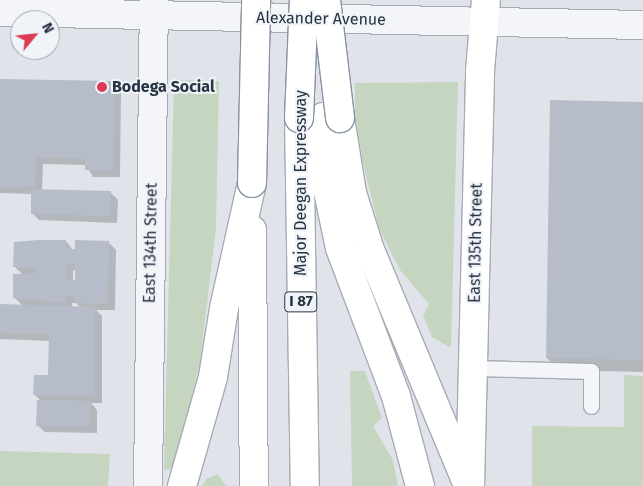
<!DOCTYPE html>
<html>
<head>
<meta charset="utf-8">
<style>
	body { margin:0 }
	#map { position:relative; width:643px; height:486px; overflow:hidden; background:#e0e4ea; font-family:"Fira Sans",sans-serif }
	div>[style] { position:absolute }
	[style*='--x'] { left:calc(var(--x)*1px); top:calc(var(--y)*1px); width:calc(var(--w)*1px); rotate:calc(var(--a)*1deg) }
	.green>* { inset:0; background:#c6d5c0 }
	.shadow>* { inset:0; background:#0003 }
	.building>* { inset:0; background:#b7bdc8 }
	.roads { filter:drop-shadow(1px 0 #a5abb5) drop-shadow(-1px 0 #a5abb5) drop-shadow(0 1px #a5abb5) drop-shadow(0 -1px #a5abb5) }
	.service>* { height:15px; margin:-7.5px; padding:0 7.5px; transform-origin:7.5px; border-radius:7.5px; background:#f3f5f8 }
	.minor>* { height:28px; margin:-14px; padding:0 14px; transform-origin:14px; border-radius:14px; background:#f3f5f8 }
	.primary>* { height:28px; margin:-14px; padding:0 14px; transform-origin:14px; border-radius:14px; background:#fff }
	.motorway>* { height:28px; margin:-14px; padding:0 14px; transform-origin:14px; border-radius:14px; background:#fff }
	.bridges { filter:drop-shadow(1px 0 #8692a2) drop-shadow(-1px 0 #8692a2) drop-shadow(0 1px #8692a2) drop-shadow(0 -1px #8692a2) }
	.motorway-bridge>* { height:28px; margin:-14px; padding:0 14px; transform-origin:14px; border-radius:14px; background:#fff }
	.dots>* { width:14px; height:14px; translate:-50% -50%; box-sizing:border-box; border:2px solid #f0f3f7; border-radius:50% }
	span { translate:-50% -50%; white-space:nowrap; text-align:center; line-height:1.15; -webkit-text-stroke:4px #f0f3f7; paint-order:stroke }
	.shield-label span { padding:1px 4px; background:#f0f3f7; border:1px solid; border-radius:4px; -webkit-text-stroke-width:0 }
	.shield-label { font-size:15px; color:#273243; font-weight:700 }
	.street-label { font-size:16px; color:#273243 }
	.poi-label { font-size:16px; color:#273243; font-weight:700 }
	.left { translate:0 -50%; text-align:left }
	.north { position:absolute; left:10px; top:10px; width:50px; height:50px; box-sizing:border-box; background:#f0f3f7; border:1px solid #a0a6af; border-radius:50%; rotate:62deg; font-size:14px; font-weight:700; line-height:20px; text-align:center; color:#273243 }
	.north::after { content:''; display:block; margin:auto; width:18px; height:22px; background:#da3a55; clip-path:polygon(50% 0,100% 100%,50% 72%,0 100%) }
</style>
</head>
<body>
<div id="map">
	<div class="green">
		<i style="clip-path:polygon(174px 80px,219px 81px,216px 228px,200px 363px,174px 469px,164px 470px)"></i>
		<i style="clip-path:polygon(458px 82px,451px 348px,432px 337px,423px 316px,429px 304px,400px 270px,379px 228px,362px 159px,355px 114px,355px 83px)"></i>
		<i style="clip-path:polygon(350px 371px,365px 371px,382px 418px,373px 426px,393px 460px,398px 486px,352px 486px)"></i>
		<i style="clip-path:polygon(624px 375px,643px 376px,643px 486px,532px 486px,532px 426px,624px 427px)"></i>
		<i style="clip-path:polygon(0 451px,110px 454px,108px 486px,0 486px)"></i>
		<i style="clip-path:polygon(218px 474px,226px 486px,202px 486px,206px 479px)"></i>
	</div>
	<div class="shadow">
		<i style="clip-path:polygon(0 80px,113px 82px,121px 89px,120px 177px,93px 177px,86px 165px,43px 164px,42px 190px,110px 192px,118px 200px,117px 223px,39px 220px,32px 213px,33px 194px,0 193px)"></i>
		<i style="clip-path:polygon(643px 103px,643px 372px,559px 370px,547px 358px)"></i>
		<i style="clip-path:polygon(evenodd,66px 241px,73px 250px,108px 242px,116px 250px,115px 310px,96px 310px,102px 316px,102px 403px,91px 403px,97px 410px,97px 433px,45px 432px,37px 425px,42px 402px,34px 394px,49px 376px,50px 341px,0 339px,0 306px,23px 306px,14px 297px,24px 276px,14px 266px,66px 241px,73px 270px,76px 271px,76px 281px,73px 281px,73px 270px,66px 241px,72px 303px,76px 303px,81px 308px,72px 308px,72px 303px)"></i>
	</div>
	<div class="building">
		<i style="clip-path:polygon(0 79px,114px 81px,113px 170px,85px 170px,85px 159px,36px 157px,35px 187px,0 187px)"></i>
		<i style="clip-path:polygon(550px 100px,643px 102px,643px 360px,546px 358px)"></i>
		<i style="clip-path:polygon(31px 189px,111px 191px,110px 216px,31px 214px)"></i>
		<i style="clip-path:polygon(evenodd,38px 240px,66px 240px,66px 249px,75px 249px,75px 240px,109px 241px,108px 304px,74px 303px,75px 296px,65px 296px,65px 303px,13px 298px,13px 274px,34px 274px,37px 271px,34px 267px,13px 267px,14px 242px,38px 240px,66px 264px,75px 264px,75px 280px,66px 280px,66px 264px)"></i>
		<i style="clip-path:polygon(0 304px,95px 307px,95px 396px,33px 395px,34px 375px,48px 375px,49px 334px,0 333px)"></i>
		<i style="clip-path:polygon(37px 400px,91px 401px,90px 426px,36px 426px)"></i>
	</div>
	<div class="roads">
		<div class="service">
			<i style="--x:474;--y:368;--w:117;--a:1.5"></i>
			<i style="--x:591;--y:371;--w:35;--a:90"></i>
		</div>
		<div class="minor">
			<i style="--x:0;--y:12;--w:643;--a:1.16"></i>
			<i style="--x:148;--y:486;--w:486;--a:-89.3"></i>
		</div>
		<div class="primary">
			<i style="--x:470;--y:486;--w:415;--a:-88.6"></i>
			<i style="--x:480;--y:71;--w:71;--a:-85.2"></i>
		</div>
		<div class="motorway">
			<i style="--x:323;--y:117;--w:74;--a:86.1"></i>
			<i style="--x:328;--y:191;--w:58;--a:78.1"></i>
			<i style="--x:340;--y:248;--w:158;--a:69.3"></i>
			<i style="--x:396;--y:396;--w:93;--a:75.1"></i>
			<i style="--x:299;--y:118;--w:368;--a:89.1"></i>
			<i style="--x:340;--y:118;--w:76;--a:80.9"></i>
			<i style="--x:352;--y:193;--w:60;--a:72.5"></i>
			<i style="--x:370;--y:250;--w:256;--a:67.4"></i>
			<i style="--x:252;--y:230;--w:256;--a:89.6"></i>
			<i style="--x:182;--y:486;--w:113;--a:-74.1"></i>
			<i style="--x:213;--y:377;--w:70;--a:-80.9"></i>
			<i style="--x:224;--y:308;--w:128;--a:-77.4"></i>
		</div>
	</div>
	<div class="bridges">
		<div class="motorway-bridge">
			<i style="--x:326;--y:0;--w:119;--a:83.2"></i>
			<i style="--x:299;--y:118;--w:118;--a:-87.6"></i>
			<i style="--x:252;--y:183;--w:183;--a:-88.7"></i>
		</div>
	</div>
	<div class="dots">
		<i style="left:102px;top:87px;background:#da3a55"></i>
	</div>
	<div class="shield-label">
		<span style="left:301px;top:302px">I 87</span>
	</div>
	<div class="street-label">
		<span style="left:321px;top:19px;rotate:1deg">Alexander Avenue</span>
		<span style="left:301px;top:183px;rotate:-90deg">Major Deegan Expressway</span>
		<span style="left:151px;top:243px;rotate:-89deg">East 134th Street</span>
		<span style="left:476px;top:243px;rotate:-89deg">East 135th Street</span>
	</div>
	<div class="poi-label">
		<span class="left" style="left:112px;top:87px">Bodega Social</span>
	</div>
	<div class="north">N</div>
</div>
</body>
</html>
